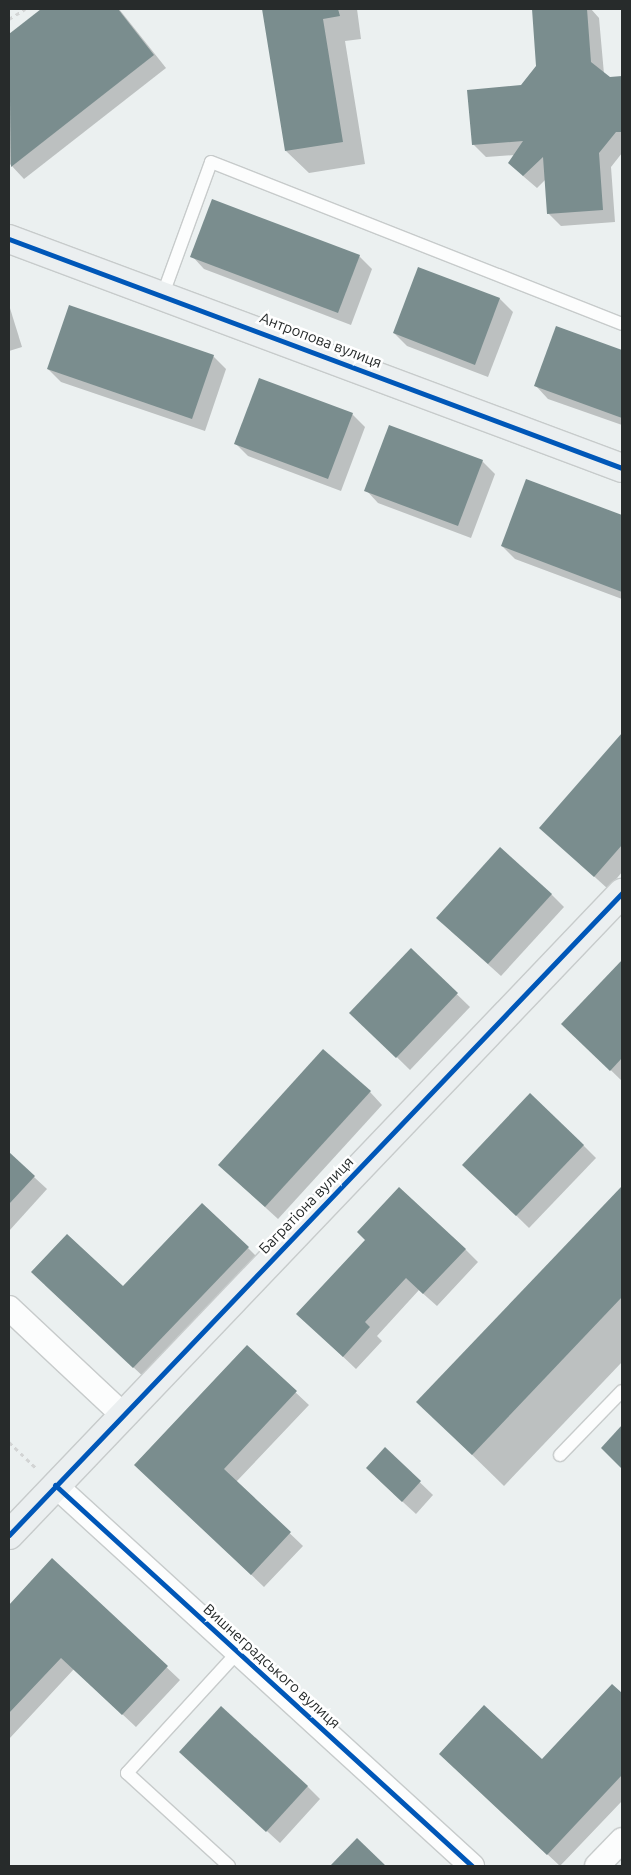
<!DOCTYPE html>
<html>
<head>
<meta charset="utf-8">
<style>
	body { margin:0 }
	#map { position:relative; width:631px; height:1875px; overflow:hidden; background:#ebf0f0; font-family:Ubuntu,sans-serif }
	div>[style] { position:absolute }
	[style*='--x'] { left:calc(var(--x)*1px); top:calc(var(--y)*1px); width:calc(var(--w)*1px); rotate:calc(var(--a)*1deg) }
	.shadow>* { inset:0; background:#0003 }
	.building>* { inset:0; background:#7a8d8e }
	.path>* { height:3px; margin-top:-1.5px; transform-origin:0; background:repeating-linear-gradient(90deg,#d2d4d4 0 4px,transparent 0 8px) }
	.roads { filter:drop-shadow(1px 0 #c7cbcb) drop-shadow(-1px 0 #c7cbcb) drop-shadow(0 1px #c7cbcb) drop-shadow(0 -1px #c7cbcb) }
	.lane>* { height:12px; margin:-6px; padding:0 6px; transform-origin:6px; border-radius:6px; background:#fcfdfd }
	.street>* { height:24px; margin:-12px; padding:0 12px; transform-origin:12px; border-radius:12px; background:#fcfdfd }
	.secondary>* { height:28px; margin:-14px; padding:0 14px; transform-origin:14px; border-radius:14px; background:#ebeff0 }
	.cycleway>* { height:5px; margin:-2.5px; padding:0 2.5px; transform-origin:2.5px; border-radius:2.5px; background:#0057b8 }
	span { translate:-50% -50%; white-space:nowrap; text-align:center; line-height:1.15; -webkit-text-stroke:5px #fff; paint-order:stroke }
	.street-label { font-size:15px; color:#272b2b }
	.frame { position:absolute; inset:0; border:10px solid #272b2b; pointer-events:none }
</style>
</head>
<body>
<div id="map">
	<div class="shadow">
		<i style="clip-path:polygon(43px 9px,119px 9px,166px 68px,24px 179px,9px 163px,9px 35px)"></i>
		<i style="clip-path:polygon(263px 9px,357px 9px,361px 39px,345px 41px,365px 164px,309px 173px,286px 151px)"></i>
		<i style="clip-path:polygon(533px 9px,591px 9px,599px 18px,604px 74px,609px 79px,622px 77px,622px 153px,611px 167px,615px 222px,561px 226px,548px 213px,546px 179px,537px 188px,523px 176px,515px 155px,486px 157px,473px 144px,537px 67px)"></i>
		<i style="clip-path:polygon(192px 256px,359px 256px,372px 269px,351px 325px,204px 269px)"></i>
		<i style="clip-path:polygon(419px 269px,500px 299px,513px 312px,488px 377px,407px 346px,394px 333px)"></i>
		<i style="clip-path:polygon(9px 305px,22px 347px,9px 351px)"></i>
		<i style="clip-path:polygon(557px 327px,622px 351px,622px 425px,548px 399px,536px 386px)"></i>
		<i style="clip-path:polygon(213px 356px,226px 369px,205px 431px,61px 382px,48px 369px)"></i>
		<i style="clip-path:polygon(352px 414px,365px 427px,341px 491px,248px 456px,235px 443px)"></i>
		<i style="clip-path:polygon(482px 461px,495px 474px,471px 538px,378px 503px,366px 490px)"></i>
		<i style="clip-path:polygon(527px 480px,622px 516px,622px 599px,515px 559px,502px 546px)"></i>
		<i style="clip-path:polygon(622px 735px,622px 872px,608px 889px,541px 828px)"></i>
		<i style="clip-path:polygon(551px 894px,564px 907px,501px 976px,451px 931px)"></i>
		<i style="clip-path:polygon(411px 950px,470px 1007px,410px 1070px,364px 1025px)"></i>
		<i style="clip-path:polygon(622px 962px,622px 1081px,563px 1024px)"></i>
		<i style="clip-path:polygon(370px 1092px,382px 1105px,278px 1219px,219px 1165px)"></i>
		<i style="clip-path:polygon(583px 1145px,596px 1158px,529px 1228px,477px 1177px)"></i>
		<i style="clip-path:polygon(9px 1154px,47px 1189px,9px 1231px)"></i>
		<i style="clip-path:polygon(622px 1188px,622px 1362px,504px 1486px,418px 1402px)"></i>
		<i style="clip-path:polygon(248px 1248px,260px 1260px,147px 1380px,45px 1285px,123px 1288px)"></i>
		<i style="clip-path:polygon(465px 1249px,478px 1262px,437px 1306px,419px 1290px,377px 1336px,382px 1341px,356px 1369px,298px 1314px)"></i>
		<i style="clip-path:polygon(247px 1347px,309px 1405px,236px 1482px,303px 1546px,264px 1587px,149px 1477px)"></i>
		<i style="clip-path:polygon(385px 1449px,433px 1495px,416px 1514px,380px 1481px)"></i>
		<i style="clip-path:polygon(53px 1560px,180px 1680px,136px 1727px,74px 1669px,9px 1739px,9px 1606px)"></i>
		<i style="clip-path:polygon(612px 1686px,622px 1695px,622px 1801px,560px 1866px,453px 1766px,542px 1761px)"></i>
		<i style="clip-path:polygon(180px 1752px,307px 1786px,320px 1799px,280px 1843px)"></i>
		<i style="clip-path:polygon(357px 1840px,384px 1866px,331px 1866px)"></i>
	</div>
	<div class="building">
		<i style="clip-path:polygon(41px 9px,118px 9px,154px 55px,11px 167px,9px 34px)"></i>
		<i style="clip-path:polygon(262px 9px,338px 9px,340px 16px,323px 19px,343px 142px,285px 151px)"></i>
		<i style="clip-path:polygon(532px 9px,587px 9px,591px 62px,610px 77px,622px 76px,622px 132px,616px 132px,599px 153px,603px 210px,547px 214px,543px 157px,523px 176px,508px 163px,523px 141px,472px 145px,467px 90px,521px 85px,536px 66px)"></i>
		<i style="clip-path:polygon(212px 199px,360px 255px,338px 313px,190px 257px)"></i>
		<i style="clip-path:polygon(418px 267px,500px 298px,475px 365px,393px 333px)"></i>
		<i style="clip-path:polygon(69px 305px,214px 355px,192px 419px,47px 369px)"></i>
		<i style="clip-path:polygon(556px 326px,622px 350px,622px 418px,534px 386px)"></i>
		<i style="clip-path:polygon(259px 378px,353px 413px,328px 479px,234px 444px)"></i>
		<i style="clip-path:polygon(389px 425px,483px 460px,458px 526px,364px 491px)"></i>
		<i style="clip-path:polygon(526px 479px,622px 515px,622px 592px,501px 546px)"></i>
		<i style="clip-path:polygon(622px 733px,622px 845px,594px 877px,539px 828px)"></i>
		<i style="clip-path:polygon(500px 847px,552px 894px,488px 964px,436px 918px)"></i>
		<i style="clip-path:polygon(411px 948px,458px 993px,396px 1058px,349px 1013px)"></i>
		<i style="clip-path:polygon(622px 960px,622px 1058px,610px 1071px,561px 1024px)"></i>
		<i style="clip-path:polygon(323px 1049px,371px 1091px,265px 1207px,218px 1165px)"></i>
		<i style="clip-path:polygon(530px 1093px,584px 1145px,516px 1216px,462px 1165px)"></i>
		<i style="clip-path:polygon(9px 1152px,35px 1176px,9px 1204px)"></i>
		<i style="clip-path:polygon(622px 1186px,622px 1297px,472px 1455px,416px 1402px)"></i>
		<i style="clip-path:polygon(399px 1187px,466px 1249px,423px 1294px,406px 1278px,365px 1322px,370px 1327px,343px 1357px,296px 1314px,365px 1240px,357px 1232px)"></i>
		<i style="clip-path:polygon(202px 1203px,249px 1247px,133px 1368px,31px 1272px,67px 1234px,123px 1286px)"></i>
		<i style="clip-path:polygon(247px 1345px,297px 1391px,224px 1469px,291px 1532px,251px 1575px,134px 1465px)"></i>
		<i style="clip-path:polygon(622px 1425px,622px 1469px,601px 1448px)"></i>
		<i style="clip-path:polygon(385px 1447px,421px 1481px,402px 1502px,366px 1468px)"></i>
		<i style="clip-path:polygon(52px 1558px,168px 1666px,122px 1715px,61px 1658px,9px 1713px,9px 1605px)"></i>
		<i style="clip-path:polygon(612px 1684px,622px 1693px,622px 1775px,547px 1855px,439px 1754px,484px 1705px,542px 1759px)"></i>
		<i style="clip-path:polygon(221px 1706px,308px 1786px,266px 1832px,179px 1752px)"></i>
		<i style="clip-path:polygon(357px 1838px,386px 1866px,330px 1866px)"></i>
	</div>
	<div class="path">
		<i style="--x:9;--y:19;--w:19;--a:-32"></i>
		<i style="--x:9;--y:1442;--w:37;--a:44"></i>
	</div>
	<div class="roads">
		<div class="lane">
			<i style="--x:163;--y:294;--w:140;--a:-70"></i>
			<i style="--x:211;--y:162;--w:442;--a:21.5"></i>
			<i style="--x:560;--y:1455;--w:89;--a:-45.9"></i>
			<i style="--x:229;--y:1866;--w:138;--a:-137.6"></i>
			<i style="--x:127;--y:1773;--w:164;--a:-47.5"></i>
		</div>
		<div class="street">
			<i style="--x:9;--y:1308;--w:155;--a:43.2"></i>
			<i style="--x:55;--y:1485;--w:565;--a:42.42"></i>
			<i style="--x:597;--y:1866;--w:36;--a:-46"></i>
		</div>
		<div class="secondary">
			<i style="--x:9;--y:239;--w:654;--a:20.48"></i>
			<i style="--x:9;--y:1535;--w:888;--a:-46.32"></i>
		</div>
	</div>
	<div class="cycleway">
		<i style="--x:9;--y:239;--w:654;--a:20.48"></i>
		<i style="--x:55;--y:1485;--w:565;--a:42.42"></i>
		<i style="--x:9;--y:1535;--w:888;--a:-46.32"></i>
	</div>
	<div class="street-label">
		<span style="left:321px;top:340px;rotate:21deg">Антропова вулиця</span>
		<span style="left:306px;top:1205px;rotate:-46deg">Багратіона вулиця</span>
		<span style="left:272px;top:1666px;rotate:42deg">Вишнеградського вулиця</span>
	</div>
	<div class="frame"></div>
</div>
</body>
</html>
